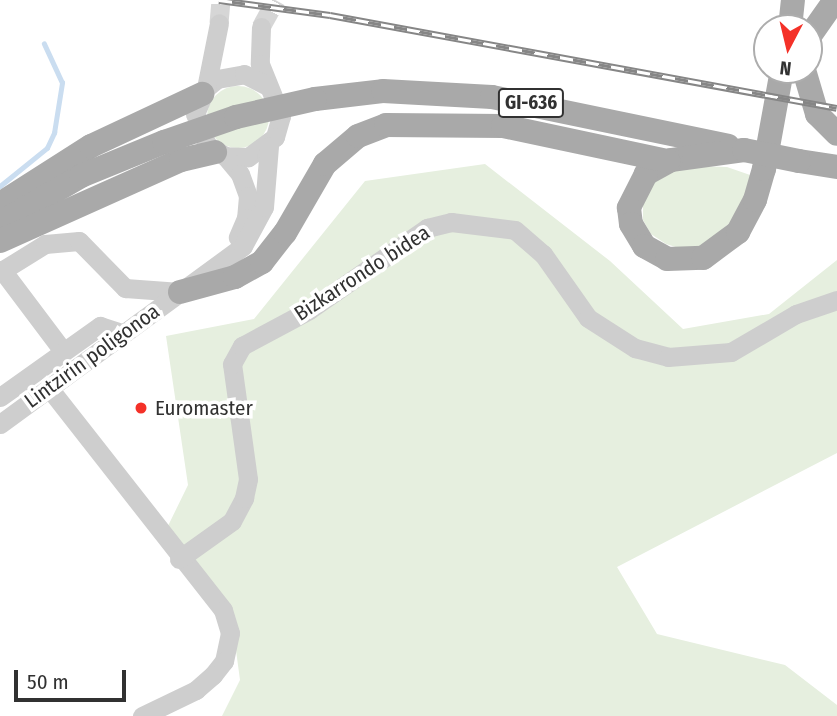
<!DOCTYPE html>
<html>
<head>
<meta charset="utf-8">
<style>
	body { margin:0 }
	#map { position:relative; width:837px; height:716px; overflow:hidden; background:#fff; font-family:"Fira Sans Condensed",sans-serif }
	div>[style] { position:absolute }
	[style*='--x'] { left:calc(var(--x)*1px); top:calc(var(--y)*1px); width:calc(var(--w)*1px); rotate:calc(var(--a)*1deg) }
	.green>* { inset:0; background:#e6efdf }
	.round { border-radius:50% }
	.stream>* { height:4.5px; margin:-2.25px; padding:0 2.25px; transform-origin:2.25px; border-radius:2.25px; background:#caddf0 }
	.minor-tunnel>* { height:19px; margin-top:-9.5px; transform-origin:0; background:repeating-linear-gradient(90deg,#d6d6d6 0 19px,transparent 0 29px) }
	.minor>* { height:19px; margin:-9.5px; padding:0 9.5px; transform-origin:9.5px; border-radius:9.5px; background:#cecece }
	.major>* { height:24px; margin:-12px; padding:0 12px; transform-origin:12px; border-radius:12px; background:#a9a9a9 }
	.rail>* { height:7px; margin-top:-3.5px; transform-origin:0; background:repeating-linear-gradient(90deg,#fff 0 13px,#868686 0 26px); box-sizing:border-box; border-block:2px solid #868686 }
	.major-bridge>* { height:24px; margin:-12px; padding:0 12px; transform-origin:12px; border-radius:12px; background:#a9a9a9 }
	.dots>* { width:19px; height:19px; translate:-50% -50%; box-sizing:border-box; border:4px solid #fff; border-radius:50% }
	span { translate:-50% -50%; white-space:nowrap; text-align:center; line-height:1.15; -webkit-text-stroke:7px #fff; paint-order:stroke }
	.shield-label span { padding:2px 5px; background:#fff; border:2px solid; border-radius:5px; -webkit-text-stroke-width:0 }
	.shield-label { font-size:19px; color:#313131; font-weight:700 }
	.street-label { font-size:21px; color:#313131 }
	.poi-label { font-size:21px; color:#313131 }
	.left { translate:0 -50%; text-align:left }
	.north { position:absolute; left:753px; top:14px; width:70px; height:70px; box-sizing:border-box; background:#fff; border:2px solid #adadad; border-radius:50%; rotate:187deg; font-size:19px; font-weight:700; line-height:28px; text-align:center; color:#313131 }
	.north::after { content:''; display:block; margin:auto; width:24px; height:32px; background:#f43128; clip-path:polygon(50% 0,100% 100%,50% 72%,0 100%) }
	.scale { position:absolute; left:14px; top:670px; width:112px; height:32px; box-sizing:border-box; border:4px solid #313131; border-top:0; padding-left:9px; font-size:21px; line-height:24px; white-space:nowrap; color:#313131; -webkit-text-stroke:5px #fff; paint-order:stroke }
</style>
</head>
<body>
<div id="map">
	<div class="green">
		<i class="round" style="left:207px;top:86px;width:62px;height:62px"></i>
		<i style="clip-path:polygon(485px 164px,610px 261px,683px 329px,769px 314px,837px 260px,837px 453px,617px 567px,657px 634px,785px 665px,837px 705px,837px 716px,222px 716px,240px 680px,230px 606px,166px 530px,188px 485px,166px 336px,254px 319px,365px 181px)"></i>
		<i style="clip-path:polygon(697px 166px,727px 167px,753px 176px,734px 219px,720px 232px,702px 246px,682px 249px,666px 244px,651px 234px,643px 220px,643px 199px,651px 183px,667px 172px)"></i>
	</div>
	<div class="stream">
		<i style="--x:0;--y:186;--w:60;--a:-39"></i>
		<i style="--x:47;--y:148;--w:17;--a:-65"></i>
		<i style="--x:54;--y:133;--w:51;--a:-80.9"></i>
		<i style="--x:62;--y:83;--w:43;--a:-114.8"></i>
	</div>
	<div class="minor-tunnel">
		<i style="--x:219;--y:23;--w:23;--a:-85"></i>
		<i style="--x:261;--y:27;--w:31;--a:-61"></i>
	</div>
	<div class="minor">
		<i style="--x:261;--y:27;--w:37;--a:92"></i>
		<i style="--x:260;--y:64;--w:56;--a:68"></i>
		<i style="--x:281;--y:116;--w:22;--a:106"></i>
		<i style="--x:275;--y:137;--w:34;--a:143"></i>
		<i style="--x:248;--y:157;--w:23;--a:-178"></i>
		<i style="--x:225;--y:156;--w:21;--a:-149"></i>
		<i style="--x:207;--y:145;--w:33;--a:-111"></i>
		<i style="--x:195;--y:114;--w:28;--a:-67"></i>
		<i style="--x:206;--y:88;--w:14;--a:-39"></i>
		<i style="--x:217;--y:79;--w:27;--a:-10"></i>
		<i style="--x:244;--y:74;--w:27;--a:27"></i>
		<i style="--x:206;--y:88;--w:66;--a:-78.7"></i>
		<i style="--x:225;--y:156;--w:23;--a:50"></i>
		<i style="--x:240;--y:174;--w:23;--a:70"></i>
		<i style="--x:248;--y:196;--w:22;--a:95"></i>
		<i style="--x:246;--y:218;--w:21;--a:113"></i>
		<i style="--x:2;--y:270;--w:101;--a:53"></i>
		<i style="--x:0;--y:272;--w:53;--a:-31.9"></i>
		<i style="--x:45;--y:244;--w:34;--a:-5"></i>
		<i style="--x:79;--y:241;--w:66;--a:45.6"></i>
		<i style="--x:125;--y:288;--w:55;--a:4.2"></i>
		<i style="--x:49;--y:388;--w:282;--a:51.9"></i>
		<i style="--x:223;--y:610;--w:24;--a:73"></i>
		<i style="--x:230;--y:633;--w:29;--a:102"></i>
		<i style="--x:224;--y:661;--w:18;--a:128"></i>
		<i style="--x:213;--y:675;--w:23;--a:139"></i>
		<i style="--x:196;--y:690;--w:60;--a:154.3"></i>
		<i style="--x:0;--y:397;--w:123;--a:-35.4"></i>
		<i style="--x:100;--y:326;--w:22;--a:18"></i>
		<i style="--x:0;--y:424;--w:301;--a:-36.2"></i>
		<i style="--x:243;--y:246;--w:44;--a:-61.7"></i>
		<i style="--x:264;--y:207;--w:61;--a:-85.3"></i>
		<i style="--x:179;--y:559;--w:65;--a:-35.6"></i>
		<i style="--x:232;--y:521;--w:26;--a:-62"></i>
		<i style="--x:244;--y:498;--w:19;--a:-78"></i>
		<i style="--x:248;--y:479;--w:116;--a:-97.9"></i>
		<i style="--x:232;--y:364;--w:21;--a:-61"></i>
		<i style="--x:242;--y:346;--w:76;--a:-28.2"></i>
		<i style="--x:309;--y:310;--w:144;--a:-34.8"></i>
		<i style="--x:427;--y:228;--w:25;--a:-14"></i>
		<i style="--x:451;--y:222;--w:64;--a:7.1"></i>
		<i style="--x:515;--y:230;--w:37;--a:41"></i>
		<i style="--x:543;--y:254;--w:78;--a:54.9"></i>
		<i style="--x:588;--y:318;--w:56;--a:32.6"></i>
		<i style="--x:635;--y:348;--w:34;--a:15"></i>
		<i style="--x:668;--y:357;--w:63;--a:-4.5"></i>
		<i style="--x:731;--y:352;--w:75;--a:-30.3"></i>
		<i style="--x:796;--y:314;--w:43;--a:-18.9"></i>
	</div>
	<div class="major">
		<i style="--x:790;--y:28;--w:28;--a:-84"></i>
		<i style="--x:809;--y:37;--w:45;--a:-54.9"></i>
		<i style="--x:804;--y:70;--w:46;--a:73.5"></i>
		<i style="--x:817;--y:114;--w:28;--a:45"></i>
		<i style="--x:315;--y:99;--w:68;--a:-6.7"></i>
		<i style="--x:383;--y:91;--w:109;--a:3.2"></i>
		<i style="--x:492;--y:97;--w:241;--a:11.7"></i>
		<i style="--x:744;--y:150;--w:74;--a:172.2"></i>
		<i style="--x:671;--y:160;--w:29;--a:151"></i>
		<i style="--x:646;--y:174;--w:38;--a:117"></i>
		<i style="--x:629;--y:208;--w:16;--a:83"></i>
		<i style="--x:631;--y:224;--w:26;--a:59"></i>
		<i style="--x:644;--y:246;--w:26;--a:29"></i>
		<i style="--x:667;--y:259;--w:36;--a:-2"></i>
		<i style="--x:703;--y:258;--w:44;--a:-36.6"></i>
		<i style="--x:738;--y:232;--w:36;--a:-62"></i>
		<i style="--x:755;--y:200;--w:32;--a:-74"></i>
		<i style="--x:764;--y:169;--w:101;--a:-79.7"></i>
		<i style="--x:799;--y:161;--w:38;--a:9"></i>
		<i style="--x:0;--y:204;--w:108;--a:-32.5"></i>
		<i style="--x:91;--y:146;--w:123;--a:-25.1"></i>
		<i style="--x:0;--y:223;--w:94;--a:-30.1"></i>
		<i style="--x:81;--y:176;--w:90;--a:-22.3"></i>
		<i style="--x:0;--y:241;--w:198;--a:-24.1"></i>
		<i style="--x:181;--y:160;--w:35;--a:-13"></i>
		<i style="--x:180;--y:292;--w:57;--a:-15.3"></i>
		<i style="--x:235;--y:277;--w:31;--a:-29"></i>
		<i style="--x:262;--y:262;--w:37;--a:-52"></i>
		<i style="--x:285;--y:233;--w:80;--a:-59.9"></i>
		<i style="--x:325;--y:164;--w:43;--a:-40.3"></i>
		<i style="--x:358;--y:136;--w:30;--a:-21"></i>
		<i style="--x:386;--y:125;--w:117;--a:0.5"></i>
		<i style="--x:503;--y:126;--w:169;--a:12"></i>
	</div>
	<div class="rail">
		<i style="--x:219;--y:0;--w:112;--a:7.7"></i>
		<i style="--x:330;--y:15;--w:515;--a:10.39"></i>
	</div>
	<div class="major-bridge">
		<i style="--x:164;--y:142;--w:76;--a:-19.1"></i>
		<i style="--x:236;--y:117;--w:81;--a:-12.8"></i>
		<i style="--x:744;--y:150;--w:56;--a:11.3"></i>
	</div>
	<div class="dots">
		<i style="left:141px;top:408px;background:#f43128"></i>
	</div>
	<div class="shield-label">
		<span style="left:531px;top:103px">GI-636</span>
	</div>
	<div class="street-label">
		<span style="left:362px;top:273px;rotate:-33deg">Bizkarrondo bidea</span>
		<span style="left:92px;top:356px;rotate:-36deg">Lintzirin poligonoa</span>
	</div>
	<div class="poi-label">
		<span class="left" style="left:155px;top:408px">Euromaster</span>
	</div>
	<div class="north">N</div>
	<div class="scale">50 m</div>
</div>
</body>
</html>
